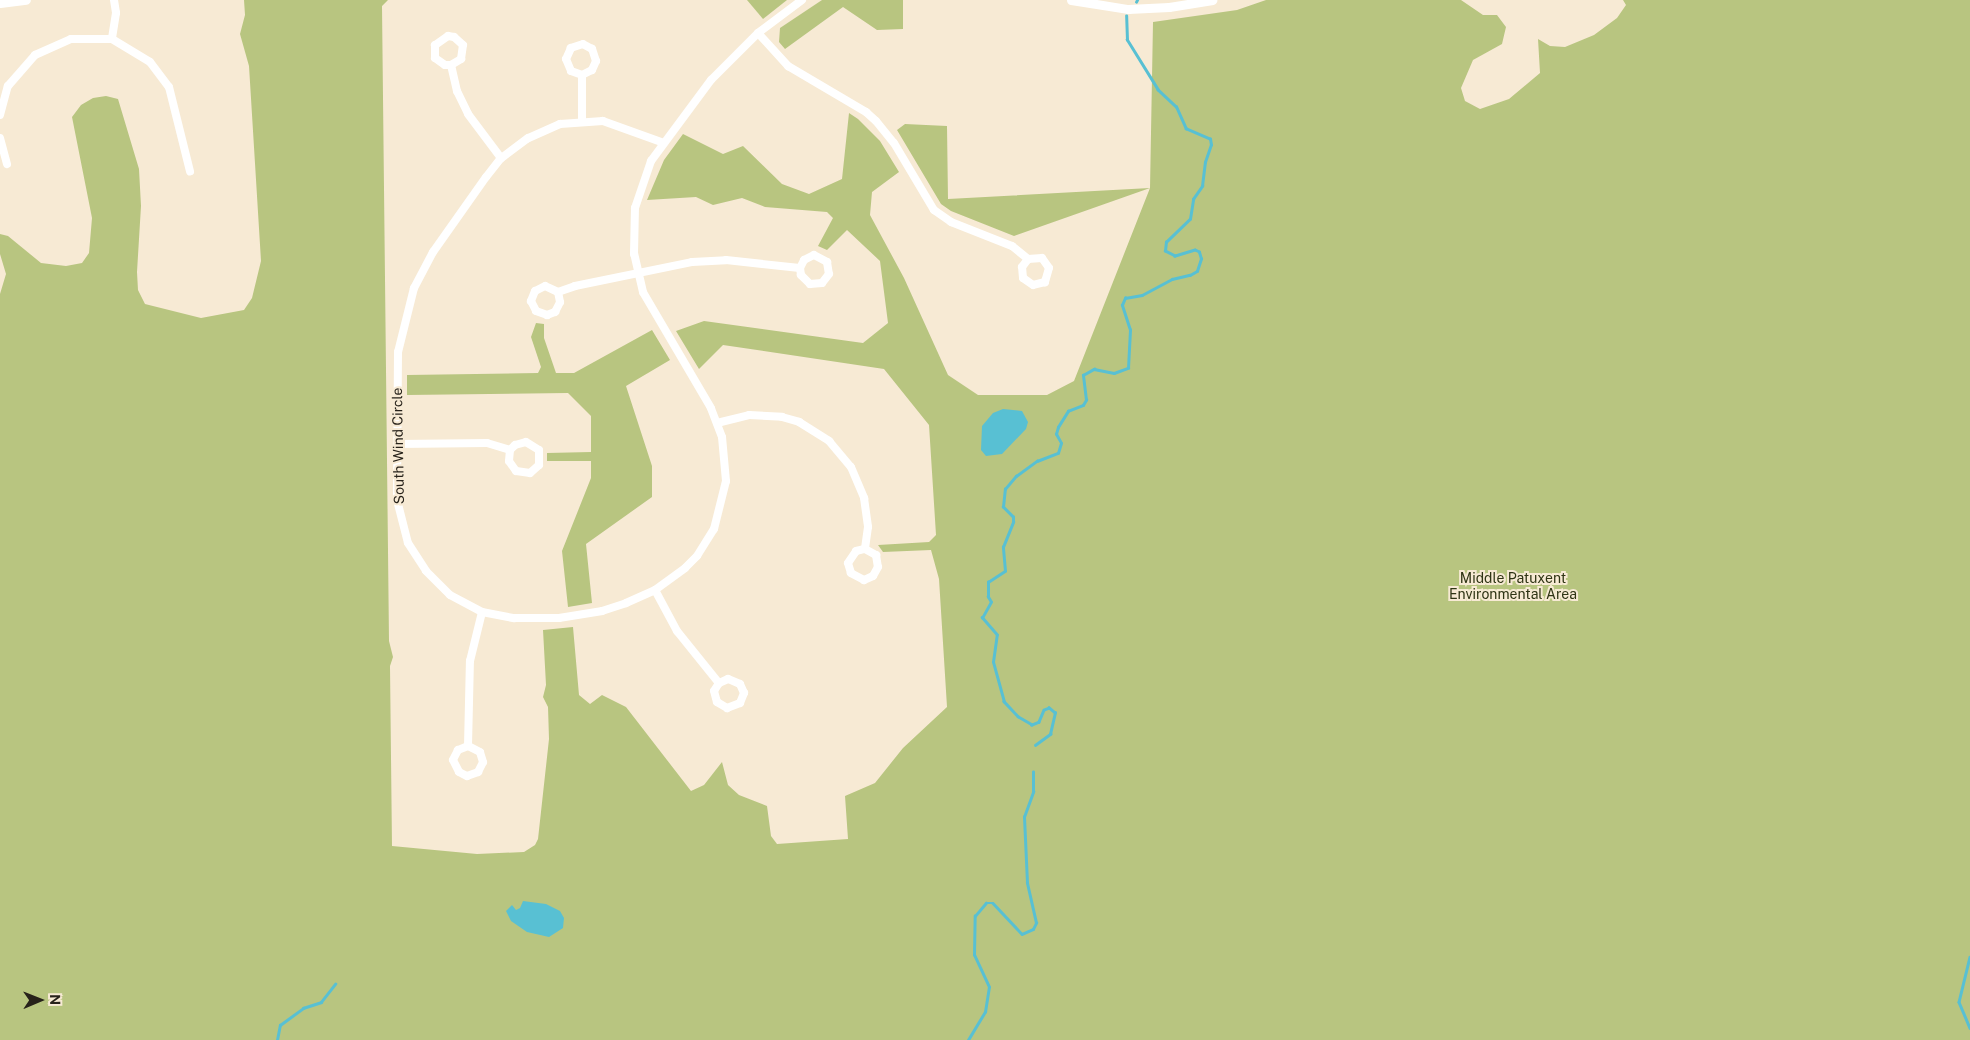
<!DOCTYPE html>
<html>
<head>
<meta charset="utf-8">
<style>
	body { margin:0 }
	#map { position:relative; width:1970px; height:1040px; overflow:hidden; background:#f7ead4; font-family:"Public Sans",sans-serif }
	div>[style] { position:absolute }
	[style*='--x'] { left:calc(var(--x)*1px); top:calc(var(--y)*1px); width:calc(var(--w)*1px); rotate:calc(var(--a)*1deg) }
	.green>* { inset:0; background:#b8c580 }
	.water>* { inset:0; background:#58c0d3 }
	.stream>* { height:2.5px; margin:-1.25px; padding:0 1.25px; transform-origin:1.25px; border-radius:1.25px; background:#58c0d3 }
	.minor>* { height:8px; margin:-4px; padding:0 4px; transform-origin:4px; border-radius:4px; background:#fff }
	.tertiary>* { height:9px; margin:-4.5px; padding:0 4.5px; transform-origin:4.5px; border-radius:4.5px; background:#fff }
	span { translate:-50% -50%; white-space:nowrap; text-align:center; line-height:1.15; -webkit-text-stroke:4px #f7ead4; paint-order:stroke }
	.street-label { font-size:14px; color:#27221a }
	.park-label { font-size:14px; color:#2f3414 }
	.north { position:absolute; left:15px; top:975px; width:50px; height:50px; -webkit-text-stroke:4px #f7ead4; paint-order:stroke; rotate:89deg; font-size:14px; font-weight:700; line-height:20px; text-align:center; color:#27221a }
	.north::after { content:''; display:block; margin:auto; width:18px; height:22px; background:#27221a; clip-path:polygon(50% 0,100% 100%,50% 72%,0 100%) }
</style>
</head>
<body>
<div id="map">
	<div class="green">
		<i style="clip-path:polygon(244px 0,388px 0,382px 6px,389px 641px,393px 657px,390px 666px,392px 846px,477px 854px,524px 852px,535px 845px,538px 839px,549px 739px,548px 707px,543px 697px,546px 685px,543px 630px,573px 627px,579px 695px,590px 704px,602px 695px,626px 707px,691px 791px,704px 785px,722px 762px,728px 785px,739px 795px,767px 806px,771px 836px,777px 844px,848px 839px,845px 796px,875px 783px,903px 748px,947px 707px,939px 579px,931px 550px,883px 552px,878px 545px,929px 542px,936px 535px,929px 425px,884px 369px,723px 345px,699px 369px,676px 331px,704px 321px,863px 343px,888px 323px,880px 261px,847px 230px,827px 250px,818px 246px,833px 218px,827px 212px,765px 207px,742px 198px,713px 205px,696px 197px,647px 200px,664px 160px,683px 134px,723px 154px,743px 146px,782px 184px,809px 194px,842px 179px,849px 113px,858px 119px,880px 141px,899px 172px,872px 192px,870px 215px,904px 278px,948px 375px,978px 395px,1047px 395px,1074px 381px,1150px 188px,1014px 236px,951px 211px,941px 204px,897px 130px,905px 124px,947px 126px,948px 199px,1150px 188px,1153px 22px,1237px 10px,1266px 0,1461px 0,1483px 15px,1497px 15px,1506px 27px,1502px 44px,1473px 60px,1461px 88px,1465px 101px,1480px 109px,1509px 99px,1540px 73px,1538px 39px,1550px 46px,1565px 47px,1594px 35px,1617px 18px,1626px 5px,1623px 0,1970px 0,1970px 1040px,0 1040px,0 294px,6px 274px,0 254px,0 234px,8px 236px,41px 263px,66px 266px,82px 263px,89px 253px,92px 218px,72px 117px,81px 105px,93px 98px,106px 96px,118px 99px,139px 169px,141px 206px,137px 272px,138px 290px,145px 304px,201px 318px,244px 310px,252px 298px,261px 261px,249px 66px,240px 34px,245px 15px)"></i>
		<i style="clip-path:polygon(747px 0,787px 0,763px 19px)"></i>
		<i style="clip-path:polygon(822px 0,903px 0,903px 29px,877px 30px,843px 7px,785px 49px,779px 42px,780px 28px)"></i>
		<i style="clip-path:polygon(536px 323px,544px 324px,544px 338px,556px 373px,574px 373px,652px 330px,670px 360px,626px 386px,652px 466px,652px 497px,586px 544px,592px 603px,568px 607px,562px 551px,591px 478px,591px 461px,547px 461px,547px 453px,591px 452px,591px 416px,568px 393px,407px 395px,407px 375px,538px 373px,541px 367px,531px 337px)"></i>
	</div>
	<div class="water">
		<i style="clip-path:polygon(1003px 409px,1022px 411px,1028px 422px,1026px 429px,1002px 454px,986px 456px,981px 450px,982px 426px,993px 413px)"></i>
		<i style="clip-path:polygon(523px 901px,546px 904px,560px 911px,564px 918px,563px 928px,549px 937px,527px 932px,511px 921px,506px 911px,512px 905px,516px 910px,520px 908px)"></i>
	</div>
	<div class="stream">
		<i style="--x:1136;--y:2;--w:2;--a:-63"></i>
		<i style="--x:1035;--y:745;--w:19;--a:-36"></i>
		<i style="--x:1050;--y:734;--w:22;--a:-77"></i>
		<i style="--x:1055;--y:713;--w:8;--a:-140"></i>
		<i style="--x:1049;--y:708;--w:5;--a:158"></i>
		<i style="--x:1044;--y:710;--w:13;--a:113"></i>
		<i style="--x:1039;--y:722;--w:8;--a:157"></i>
		<i style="--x:1032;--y:725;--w:16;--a:-150"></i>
		<i style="--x:1018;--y:717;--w:21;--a:-133"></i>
		<i style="--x:1004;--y:702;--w:41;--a:-105.4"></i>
		<i style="--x:993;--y:662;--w:27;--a:-82"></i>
		<i style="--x:997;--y:635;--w:23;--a:-131"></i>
		<i style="--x:982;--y:618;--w:18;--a:-61"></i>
		<i style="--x:991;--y:602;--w:6;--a:-121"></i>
		<i style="--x:988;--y:597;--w:15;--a:-90"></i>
		<i style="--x:988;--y:582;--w:20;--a:-33"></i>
		<i style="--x:1005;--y:571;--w:24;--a:-95"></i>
		<i style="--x:1003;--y:547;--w:27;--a:-68"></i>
		<i style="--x:1013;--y:522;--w:5;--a:-90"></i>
		<i style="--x:1013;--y:517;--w:14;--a:-135"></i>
		<i style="--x:1003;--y:507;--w:18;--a:-84"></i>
		<i style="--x:1005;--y:489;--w:17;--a:-50"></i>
		<i style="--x:1016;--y:476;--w:26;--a:-36"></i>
		<i style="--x:1037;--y:461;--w:22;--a:-21"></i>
		<i style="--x:1058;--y:453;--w:10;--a:-73"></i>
		<i style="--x:1061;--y:443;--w:10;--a:-119"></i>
		<i style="--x:1056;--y:434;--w:7;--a:-74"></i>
		<i style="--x:1058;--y:427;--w:19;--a:-58"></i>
		<i style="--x:1068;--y:411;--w:16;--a:-22"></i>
		<i style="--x:1083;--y:405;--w:6;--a:-59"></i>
		<i style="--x:1086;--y:400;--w:25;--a:-97"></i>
		<i style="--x:1083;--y:375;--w:13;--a:-29"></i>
		<i style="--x:1094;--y:369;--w:20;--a:11"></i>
		<i style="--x:1114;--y:373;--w:15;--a:-20"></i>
		<i style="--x:1128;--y:368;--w:38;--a:-87"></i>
		<i style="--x:1130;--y:330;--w:26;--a:-108"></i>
		<i style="--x:1122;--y:305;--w:8;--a:-67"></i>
		<i style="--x:1125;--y:298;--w:17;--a:-10"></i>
		<i style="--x:1142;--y:295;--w:34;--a:-28"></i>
		<i style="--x:1172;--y:279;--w:18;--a:-13"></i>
		<i style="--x:1190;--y:275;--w:8;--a:-30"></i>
		<i style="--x:1197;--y:271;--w:13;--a:-72"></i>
		<i style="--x:1201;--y:259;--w:7;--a:-106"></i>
		<i style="--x:1199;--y:252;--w:4;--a:-153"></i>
		<i style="--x:1195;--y:250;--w:21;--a:163"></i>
		<i style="--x:1175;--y:256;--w:11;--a:-153"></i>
		<i style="--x:1165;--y:251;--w:9;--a:-84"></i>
		<i style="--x:1166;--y:242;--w:33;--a:-44"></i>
		<i style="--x:1190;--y:219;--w:20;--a:-81"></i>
		<i style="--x:1193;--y:199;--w:16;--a:-55"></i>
		<i style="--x:1202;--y:186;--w:24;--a:-83"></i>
		<i style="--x:1205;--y:162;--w:18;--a:-71"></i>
		<i style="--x:1211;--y:145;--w:6;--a:-99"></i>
		<i style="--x:1210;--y:139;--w:26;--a:-157"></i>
		<i style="--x:1186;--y:129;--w:24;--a:-114"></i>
		<i style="--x:1176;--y:107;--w:25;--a:-137"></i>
		<i style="--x:1158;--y:90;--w:59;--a:-121.8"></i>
		<i style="--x:1127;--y:40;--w:24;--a:-92"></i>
		<i style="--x:1970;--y:957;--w:46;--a:103.7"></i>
		<i style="--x:1959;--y:1002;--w:28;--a:67"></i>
		<i style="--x:277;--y:1040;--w:15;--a:-79"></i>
		<i style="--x:280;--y:1025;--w:29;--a:-36"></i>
		<i style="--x:303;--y:1008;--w:19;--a:-18"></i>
		<i style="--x:321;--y:1002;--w:23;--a:-52"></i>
		<i style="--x:968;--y:1040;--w:33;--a:-59"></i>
		<i style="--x:985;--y:1012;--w:25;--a:-81"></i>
		<i style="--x:989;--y:987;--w:35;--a:-115"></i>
		<i style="--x:974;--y:955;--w:39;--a:-89"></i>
		<i style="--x:975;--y:916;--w:17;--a:-50"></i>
		<i style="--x:986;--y:903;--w:7;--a:0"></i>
		<i style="--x:993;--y:903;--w:42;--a:46.9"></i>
		<i style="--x:1022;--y:934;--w:12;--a:-24"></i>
		<i style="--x:1033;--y:929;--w:7;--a:-63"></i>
		<i style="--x:1036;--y:923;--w:41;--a:-102.7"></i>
		<i style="--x:1027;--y:883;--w:66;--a:-92.6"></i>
		<i style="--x:1024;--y:817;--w:27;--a:-70"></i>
		<i style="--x:1033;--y:792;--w:20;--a:-90"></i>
	</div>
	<div class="minor">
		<i style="--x:114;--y:0;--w:13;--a:81"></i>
		<i style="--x:116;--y:13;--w:26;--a:99"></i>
		<i style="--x:112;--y:39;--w:44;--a:31.2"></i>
		<i style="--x:150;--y:62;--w:31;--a:53"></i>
		<i style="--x:169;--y:87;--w:87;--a:76"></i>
		<i style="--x:758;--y:33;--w:45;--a:47.7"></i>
		<i style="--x:788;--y:66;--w:91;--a:30.5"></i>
		<i style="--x:866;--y:112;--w:13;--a:42"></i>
		<i style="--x:876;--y:121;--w:28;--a:51"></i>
		<i style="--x:894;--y:143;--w:78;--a:59.2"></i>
		<i style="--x:934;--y:210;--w:21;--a:35"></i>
		<i style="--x:951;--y:222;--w:66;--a:21.5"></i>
		<i style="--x:1012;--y:246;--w:21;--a:39"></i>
		<i style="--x:1028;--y:259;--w:14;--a:-4"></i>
		<i style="--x:1042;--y:258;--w:12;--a:55"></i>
		<i style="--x:1049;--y:268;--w:15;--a:106"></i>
		<i style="--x:1045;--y:282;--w:12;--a:166"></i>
		<i style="--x:1033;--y:285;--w:12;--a:-145"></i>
		<i style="--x:1023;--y:278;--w:11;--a:-95"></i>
		<i style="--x:1022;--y:267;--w:10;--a:-53"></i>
		<i style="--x:451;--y:65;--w:12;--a:-31"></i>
		<i style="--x:461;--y:59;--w:14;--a:-82"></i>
		<i style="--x:463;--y:45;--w:12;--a:-138"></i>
		<i style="--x:454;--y:37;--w:6;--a:-171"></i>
		<i style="--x:448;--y:36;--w:16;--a:145"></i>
		<i style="--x:435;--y:45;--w:13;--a:90"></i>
		<i style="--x:435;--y:58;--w:12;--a:35"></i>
		<i style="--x:445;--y:65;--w:6;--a:0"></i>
		<i style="--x:451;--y:65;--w:27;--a:77"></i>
		<i style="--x:457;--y:91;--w:25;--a:64"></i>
		<i style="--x:468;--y:114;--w:55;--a:53.1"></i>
		<i style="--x:582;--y:75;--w:11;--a:-27"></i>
		<i style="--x:592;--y:70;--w:10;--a:-66"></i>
		<i style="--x:596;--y:61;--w:13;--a:-108"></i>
		<i style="--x:592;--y:49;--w:10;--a:-151"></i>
		<i style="--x:583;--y:44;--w:13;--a:162"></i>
		<i style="--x:571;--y:48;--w:12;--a:114"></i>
		<i style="--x:566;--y:59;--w:13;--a:67"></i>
		<i style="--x:571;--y:71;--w:12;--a:20"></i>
		<i style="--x:582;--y:75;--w:46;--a:90"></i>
		<i style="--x:0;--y:115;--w:30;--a:-75"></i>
		<i style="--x:8;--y:86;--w:41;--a:-48.9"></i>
		<i style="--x:35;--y:55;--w:39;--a:-24"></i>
		<i style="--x:71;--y:39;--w:41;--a:0"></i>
		<i style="--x:0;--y:138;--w:27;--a:75"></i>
		<i style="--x:664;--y:143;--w:65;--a:-160.2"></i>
		<i style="--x:603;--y:121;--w:43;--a:176"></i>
		<i style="--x:560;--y:124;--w:35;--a:156"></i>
		<i style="--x:528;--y:138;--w:34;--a:143"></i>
		<i style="--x:501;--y:158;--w:24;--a:128"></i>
		<i style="--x:486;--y:177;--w:92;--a:125.2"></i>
		<i style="--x:433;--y:252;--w:41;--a:117.8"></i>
		<i style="--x:414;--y:288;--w:66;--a:104"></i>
		<i style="--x:398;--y:352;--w:148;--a:90.4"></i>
		<i style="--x:397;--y:500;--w:44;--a:75.7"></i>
		<i style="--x:408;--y:543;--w:33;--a:57"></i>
		<i style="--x:426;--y:571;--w:34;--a:45"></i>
		<i style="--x:450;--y:595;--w:36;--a:28"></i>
		<i style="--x:482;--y:612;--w:33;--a:11"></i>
		<i style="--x:514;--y:618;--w:45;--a:0"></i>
		<i style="--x:559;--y:618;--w:44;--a:-9.2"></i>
		<i style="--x:602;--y:611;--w:25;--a:-18"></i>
		<i style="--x:626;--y:603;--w:32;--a:-24"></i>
		<i style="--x:655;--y:590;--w:37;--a:-36"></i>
		<i style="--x:685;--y:568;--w:17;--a:-45"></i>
		<i style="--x:697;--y:556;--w:32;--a:-58"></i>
		<i style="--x:714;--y:529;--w:49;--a:-76"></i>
		<i style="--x:726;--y:481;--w:44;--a:-95.2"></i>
		<i style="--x:722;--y:437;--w:31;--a:-111"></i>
		<i style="--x:711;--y:408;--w:134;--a:-120.4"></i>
		<i style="--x:643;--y:292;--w:39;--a:-103"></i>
		<i style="--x:634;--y:254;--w:46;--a:-88.8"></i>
		<i style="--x:635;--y:208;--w:50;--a:-71.2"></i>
		<i style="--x:651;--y:161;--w:101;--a:-53.5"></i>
		<i style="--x:711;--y:80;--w:66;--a:-45"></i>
		<i style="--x:758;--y:33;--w:55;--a:-36.9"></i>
		<i style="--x:558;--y:292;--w:14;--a:-155"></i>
		<i style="--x:545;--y:286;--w:11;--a:153"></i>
		<i style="--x:535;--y:291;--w:11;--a:112"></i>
		<i style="--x:531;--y:301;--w:11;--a:63"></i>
		<i style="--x:536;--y:311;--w:12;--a:20"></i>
		<i style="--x:547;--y:315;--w:9;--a:-21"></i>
		<i style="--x:555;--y:312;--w:11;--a:-63"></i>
		<i style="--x:560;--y:302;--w:10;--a:-101"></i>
		<i style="--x:558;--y:292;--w:18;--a:-19"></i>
		<i style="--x:575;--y:286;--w:119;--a:-11.6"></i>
		<i style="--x:692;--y:262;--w:34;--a:-3"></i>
		<i style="--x:726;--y:260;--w:74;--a:6.2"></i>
		<i style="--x:800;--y:268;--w:9;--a:-63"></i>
		<i style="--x:804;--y:260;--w:11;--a:-27"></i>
		<i style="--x:814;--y:255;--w:15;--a:28"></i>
		<i style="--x:827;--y:262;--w:12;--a:81"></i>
		<i style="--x:829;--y:274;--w:11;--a:128"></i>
		<i style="--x:822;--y:283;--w:12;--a:175"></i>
		<i style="--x:810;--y:284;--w:13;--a:-135"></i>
		<i style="--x:801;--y:275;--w:7;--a:-98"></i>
		<i style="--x:717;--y:423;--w:33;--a:-14"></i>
		<i style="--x:749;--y:415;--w:33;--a:3"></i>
		<i style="--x:782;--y:417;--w:18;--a:16"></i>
		<i style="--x:799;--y:422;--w:36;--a:32"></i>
		<i style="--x:829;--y:441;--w:34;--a:50"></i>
		<i style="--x:851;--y:467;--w:34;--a:67"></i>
		<i style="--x:864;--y:498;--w:29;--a:82"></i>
		<i style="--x:868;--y:527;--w:22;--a:98"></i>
		<i style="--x:865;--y:549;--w:13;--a:29"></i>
		<i style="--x:876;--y:555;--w:12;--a:81"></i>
		<i style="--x:878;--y:567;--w:10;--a:119"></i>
		<i style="--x:873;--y:576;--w:10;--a:156"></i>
		<i style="--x:864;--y:580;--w:15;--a:-152"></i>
		<i style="--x:851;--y:573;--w:10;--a:-107"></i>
		<i style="--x:848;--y:563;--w:14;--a:-56"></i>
		<i style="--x:856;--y:551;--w:9;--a:-13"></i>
		<i style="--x:398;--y:444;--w:89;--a:-0.6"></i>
		<i style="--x:487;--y:443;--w:24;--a:17"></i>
		<i style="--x:510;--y:450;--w:7;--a:-45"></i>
		<i style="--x:515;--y:445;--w:11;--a:-15"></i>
		<i style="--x:526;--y:442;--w:15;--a:32"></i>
		<i style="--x:539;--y:450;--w:15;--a:90"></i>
		<i style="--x:539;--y:465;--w:12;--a:138"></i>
		<i style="--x:530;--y:473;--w:14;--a:-172"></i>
		<i style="--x:516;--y:471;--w:12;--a:-125"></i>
		<i style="--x:509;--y:461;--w:11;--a:-85"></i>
		<i style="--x:655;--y:590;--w:47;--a:61.8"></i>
		<i style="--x:677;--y:631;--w:67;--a:51.1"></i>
		<i style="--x:719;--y:683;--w:9;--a:122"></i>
		<i style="--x:714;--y:691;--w:11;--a:75"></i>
		<i style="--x:717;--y:702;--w:12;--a:31"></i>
		<i style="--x:727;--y:708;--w:14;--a:-21"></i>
		<i style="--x:740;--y:703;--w:11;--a:-68"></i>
		<i style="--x:744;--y:693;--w:10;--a:-114"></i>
		<i style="--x:740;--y:684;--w:13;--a:-157"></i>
		<i style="--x:728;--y:679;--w:10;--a:156"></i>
		<i style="--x:468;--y:746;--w:11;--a:158"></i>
		<i style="--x:458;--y:750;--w:11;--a:117"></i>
		<i style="--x:453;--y:760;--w:13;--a:63"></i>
		<i style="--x:459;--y:772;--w:9;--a:27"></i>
		<i style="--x:467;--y:776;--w:12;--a:-20"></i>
		<i style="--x:478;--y:772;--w:11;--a:-63"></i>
		<i style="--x:483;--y:762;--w:10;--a:-107"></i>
		<i style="--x:480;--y:752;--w:13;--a:-153"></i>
		<i style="--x:468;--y:746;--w:85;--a:-88.7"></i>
		<i style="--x:470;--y:661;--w:50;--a:-76.2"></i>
	</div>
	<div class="tertiary">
		<i style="--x:1071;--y:0;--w:58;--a:9"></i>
		<i style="--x:1128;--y:9;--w:41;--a:-2.8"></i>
		<i style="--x:1169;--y:7;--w:44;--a:-9.2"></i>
		<i style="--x:0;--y:3;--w:26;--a:-7"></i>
	</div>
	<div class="street-label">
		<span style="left:398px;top:446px;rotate:-91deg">South Wind Circle</span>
	</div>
	<div class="park-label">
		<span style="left:1513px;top:586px">Middle Patuxent<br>Environmental Area</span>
	</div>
	<div class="north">N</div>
</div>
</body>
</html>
